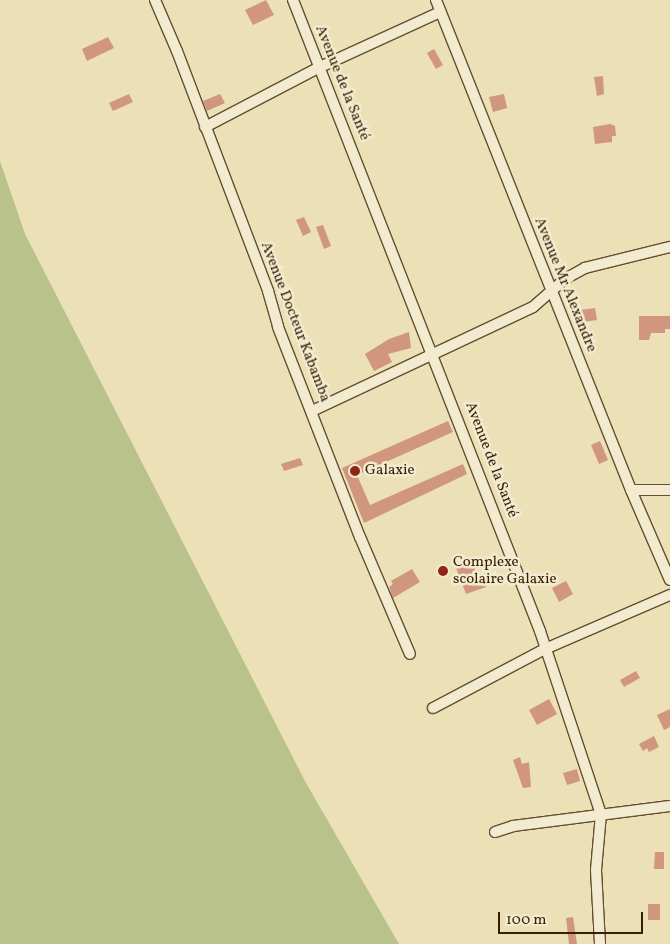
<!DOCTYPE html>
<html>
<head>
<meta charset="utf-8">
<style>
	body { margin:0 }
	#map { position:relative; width:670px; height:944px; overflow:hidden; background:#ebe0b6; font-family:Vollkorn,serif }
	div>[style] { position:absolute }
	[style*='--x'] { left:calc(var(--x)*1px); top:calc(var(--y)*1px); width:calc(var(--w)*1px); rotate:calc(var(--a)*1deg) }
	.green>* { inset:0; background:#bac28c }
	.building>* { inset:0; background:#d1967e }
	.roads { filter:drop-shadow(1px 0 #644e30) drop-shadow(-1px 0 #644e30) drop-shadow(0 1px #644e30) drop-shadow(0 -1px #644e30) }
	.minor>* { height:10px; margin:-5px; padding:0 5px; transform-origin:5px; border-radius:5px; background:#f2ebd0 }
	.dots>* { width:14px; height:14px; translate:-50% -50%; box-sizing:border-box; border:2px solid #f2ebd0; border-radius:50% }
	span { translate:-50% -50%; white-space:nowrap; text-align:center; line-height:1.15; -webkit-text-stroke:5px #f2ebd0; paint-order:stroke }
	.street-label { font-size:15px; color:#371e04 }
	.poi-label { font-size:15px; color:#371e04 }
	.left { translate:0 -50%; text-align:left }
	.scale { position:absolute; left:498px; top:912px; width:145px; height:22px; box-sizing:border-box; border:2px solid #371e04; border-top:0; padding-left:6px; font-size:15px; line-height:18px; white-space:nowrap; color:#371e04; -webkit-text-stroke:4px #f2ebd0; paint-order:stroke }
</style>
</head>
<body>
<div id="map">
	<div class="green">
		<i style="clip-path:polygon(0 161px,25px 234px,306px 783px,399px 944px,0 944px)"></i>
	</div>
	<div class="building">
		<i style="clip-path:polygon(266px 0,274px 15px,253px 25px,245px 10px)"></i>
		<i style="clip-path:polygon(108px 37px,114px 48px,87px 61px,82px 49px)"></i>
		<i style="clip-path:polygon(434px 49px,443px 65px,436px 69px,427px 53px)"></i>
		<i style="clip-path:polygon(603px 76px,604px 94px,597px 96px,594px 77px)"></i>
		<i style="clip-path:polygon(129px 94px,133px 102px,113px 111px,109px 103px)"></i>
		<i style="clip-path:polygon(220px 94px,225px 103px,207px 111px,203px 101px)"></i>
		<i style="clip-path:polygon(504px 94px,507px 108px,493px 112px,489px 97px)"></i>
		<i style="clip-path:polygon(610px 124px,615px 126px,616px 136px,612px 136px,612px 142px,595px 144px,593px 127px)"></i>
		<i style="clip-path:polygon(304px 217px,311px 232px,303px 236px,296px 220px)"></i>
		<i style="clip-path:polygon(323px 225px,331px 246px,324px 249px,316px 227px)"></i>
		<i style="clip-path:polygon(595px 308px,597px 320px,582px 322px,580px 310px)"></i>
		<i style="clip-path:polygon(639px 316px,670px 316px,670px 329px,665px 329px,665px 333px,651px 333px,649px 340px,639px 340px)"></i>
		<i style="clip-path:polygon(409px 332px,411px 348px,388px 354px,392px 362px,374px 371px,365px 354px,389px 339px)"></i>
		<i style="clip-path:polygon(448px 421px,453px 432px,357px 475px,370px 505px,463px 464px,467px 474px,364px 523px,342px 468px)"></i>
		<i style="clip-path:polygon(600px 441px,608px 460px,599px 464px,591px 445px)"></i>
		<i style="clip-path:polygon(300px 458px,303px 465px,284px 471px,281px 464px)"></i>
		<i style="clip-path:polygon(471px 559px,477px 575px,482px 574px,486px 587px,466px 594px,455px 565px)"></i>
		<i style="clip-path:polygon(412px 569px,420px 582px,393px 598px,389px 587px,393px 584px,391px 581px)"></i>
		<i style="clip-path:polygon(566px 581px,573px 594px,559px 602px,552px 588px)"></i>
		<i style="clip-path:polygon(636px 671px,640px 678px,624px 687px,620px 680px)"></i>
		<i style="clip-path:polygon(549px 699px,557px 714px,537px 725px,529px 710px)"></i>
		<i style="clip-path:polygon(670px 709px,670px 727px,664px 730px,657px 715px)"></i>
		<i style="clip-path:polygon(654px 736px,659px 747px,649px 752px,647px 748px,643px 751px,639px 744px)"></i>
		<i style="clip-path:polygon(520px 757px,522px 764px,529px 762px,531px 787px,523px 788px,513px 760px)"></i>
		<i style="clip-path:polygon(577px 769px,580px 781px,567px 785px,563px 773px)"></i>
		<i style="clip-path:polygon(655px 852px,664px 852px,664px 869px,654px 869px)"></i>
		<i style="clip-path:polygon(648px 904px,660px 904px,660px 920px,648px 920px)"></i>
		<i style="clip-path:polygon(573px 917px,577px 944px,569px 944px,566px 918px)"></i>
	</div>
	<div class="roads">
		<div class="minor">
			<i style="--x:155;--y:0;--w:56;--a:66.7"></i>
			<i style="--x:177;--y:51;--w:257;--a:69.2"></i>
			<i style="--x:268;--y:291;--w:37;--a:74"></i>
			<i style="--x:278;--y:327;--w:225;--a:68.7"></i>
			<i style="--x:360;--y:537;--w:127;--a:66.9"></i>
			<i style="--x:293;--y:0;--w:678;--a:68.62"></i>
			<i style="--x:540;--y:631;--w:193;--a:71.6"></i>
			<i style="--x:601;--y:814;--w:56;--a:95.1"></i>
			<i style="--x:596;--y:870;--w:74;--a:86.9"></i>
			<i style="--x:436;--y:0;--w:527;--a:68.3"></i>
			<i style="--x:631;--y:490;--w:98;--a:66.6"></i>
			<i style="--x:205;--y:127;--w:130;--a:-27.6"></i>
			<i style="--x:320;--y:67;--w:132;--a:-24.6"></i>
			<i style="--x:312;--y:411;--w:244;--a:-25.2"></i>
			<i style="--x:533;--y:307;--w:43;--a:-41.2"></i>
			<i style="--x:565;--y:279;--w:23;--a:-29"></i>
			<i style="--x:585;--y:268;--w:88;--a:-13.9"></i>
			<i style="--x:631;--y:490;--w:39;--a:0"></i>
			<i style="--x:433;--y:708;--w:127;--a:-27.8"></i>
			<i style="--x:545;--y:649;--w:136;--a:-23.4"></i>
			<i style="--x:495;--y:832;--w:19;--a:-18"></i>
			<i style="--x:513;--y:826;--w:158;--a:-7.3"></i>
		</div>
	</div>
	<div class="dots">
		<i style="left:355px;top:471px;background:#8f2418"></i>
		<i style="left:443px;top:571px;background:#8f2418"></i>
	</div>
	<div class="street-label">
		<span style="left:342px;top:83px;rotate:68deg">Avenue de la Santé</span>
		<span style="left:565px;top:285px;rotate:68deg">Avenue Mr Alexandre</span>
		<span style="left:295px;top:322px;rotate:69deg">Avenue Docteur Kabamba</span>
		<span style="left:491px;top:460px;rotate:69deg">Avenue de la Santé</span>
	</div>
	<div class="poi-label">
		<span class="left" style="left:365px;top:471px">Galaxie</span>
		<span class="left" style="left:453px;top:571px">Complexe<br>scolaire Galaxie</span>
	</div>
	<div class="scale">100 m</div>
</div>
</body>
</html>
